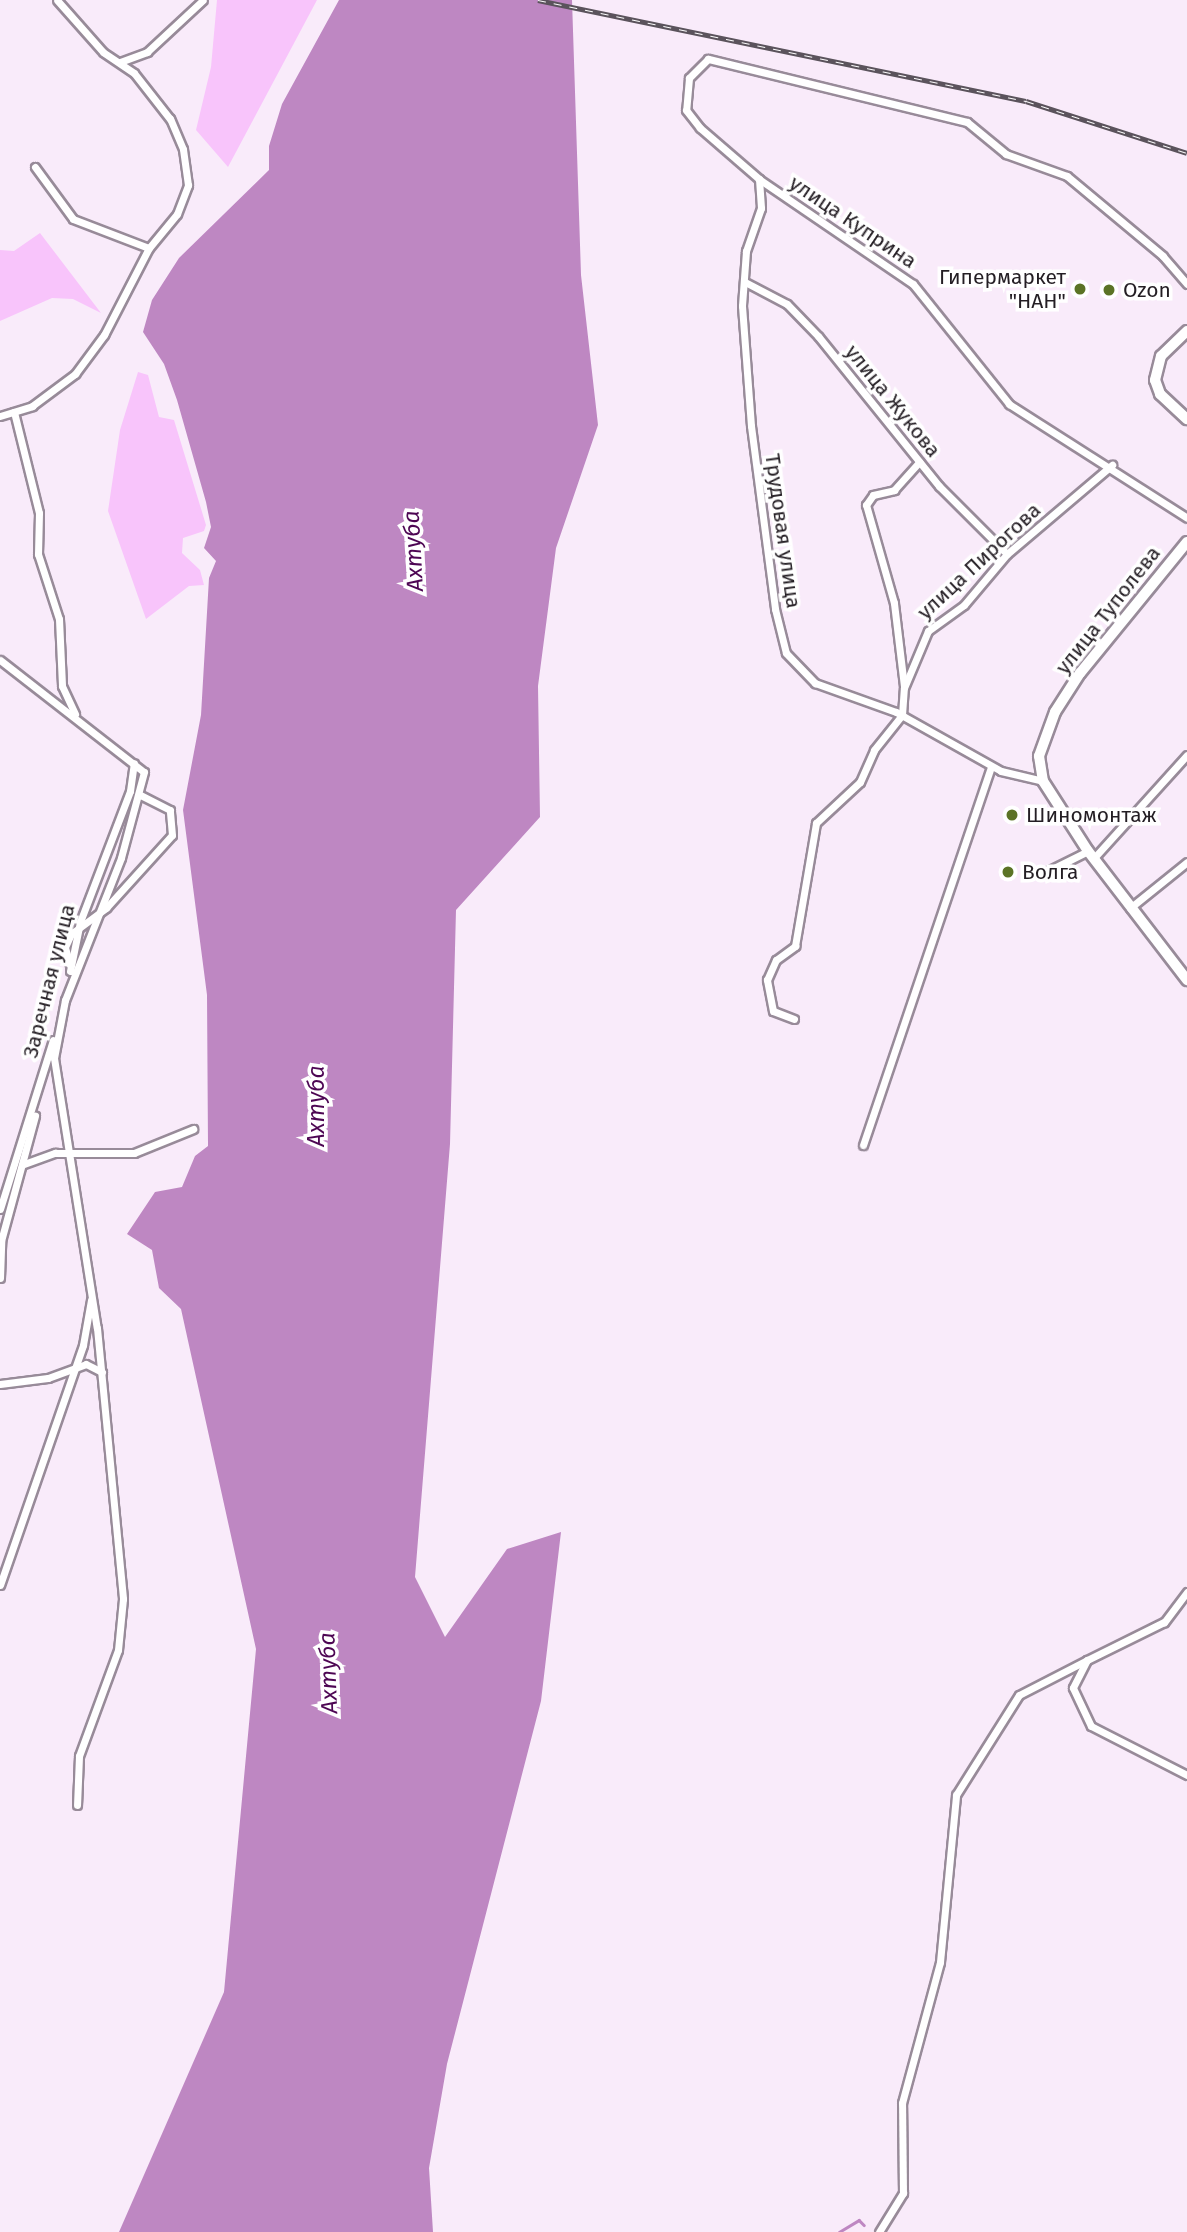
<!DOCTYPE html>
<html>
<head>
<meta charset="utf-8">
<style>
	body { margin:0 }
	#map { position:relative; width:1187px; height:2232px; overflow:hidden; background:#f9ebfa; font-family:"Fira Sans",sans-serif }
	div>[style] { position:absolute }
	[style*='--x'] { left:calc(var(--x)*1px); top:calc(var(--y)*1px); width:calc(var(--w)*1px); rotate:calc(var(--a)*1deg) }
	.green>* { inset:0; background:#f8c4fb }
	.water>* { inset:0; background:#be87c2 }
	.stream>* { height:2.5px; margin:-1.25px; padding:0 1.25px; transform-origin:1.25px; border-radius:1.25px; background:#be87c2 }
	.roads { filter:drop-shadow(2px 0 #988b99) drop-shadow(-2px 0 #988b99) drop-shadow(0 2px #988b99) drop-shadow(0 -2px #988b99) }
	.street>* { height:7px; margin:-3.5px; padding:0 3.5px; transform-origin:3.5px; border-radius:3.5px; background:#fff }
	.secondary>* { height:10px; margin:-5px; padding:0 5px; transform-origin:5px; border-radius:5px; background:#fff }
	.rail>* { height:5px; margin-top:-2.5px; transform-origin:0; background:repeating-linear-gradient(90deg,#fff 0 8px,#5b535c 0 16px); box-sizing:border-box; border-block:2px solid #5b535c }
	.dots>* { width:19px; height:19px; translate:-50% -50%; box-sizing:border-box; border:4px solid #fff; border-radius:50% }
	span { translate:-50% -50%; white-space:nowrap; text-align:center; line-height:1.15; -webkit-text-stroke:7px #fff; paint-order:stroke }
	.street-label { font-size:21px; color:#241e24 }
	.poi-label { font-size:21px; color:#241e24 }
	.right { translate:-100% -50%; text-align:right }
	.left { translate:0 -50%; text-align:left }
	.water-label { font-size:23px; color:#4d0653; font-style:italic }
</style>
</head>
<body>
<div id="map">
	<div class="green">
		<i style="clip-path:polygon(217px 0,317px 0,228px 167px,196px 130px,211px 67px)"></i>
		<i style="clip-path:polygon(40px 233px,101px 313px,73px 299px,52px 298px,0 321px,0 250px,14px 251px)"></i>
		<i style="clip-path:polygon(138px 372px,148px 375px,159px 417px,174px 420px,206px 525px,204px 531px,183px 538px,182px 553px,200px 570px,204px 585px,189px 586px,146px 619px,108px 511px,120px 430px)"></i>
	</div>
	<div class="water">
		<i style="clip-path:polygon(339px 0,572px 0,581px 275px,598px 425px,556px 548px,538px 686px,540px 817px,456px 910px,450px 1144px,415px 1577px,445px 1637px,507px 1549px,561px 1532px,541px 1701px,447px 2064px,429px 2168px,433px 2232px,119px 2232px,224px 1992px,256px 1649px,181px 1309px,159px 1288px,152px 1250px,127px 1234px,155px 1192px,182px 1187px,195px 1156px,208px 1146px,207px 995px,183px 810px,201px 715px,209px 578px,216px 561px,204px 548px,211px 527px,206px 502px,177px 400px,164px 364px,143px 332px,152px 300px,179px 258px,269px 170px,269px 146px,282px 104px)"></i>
	</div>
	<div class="stream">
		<i style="--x:839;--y:2232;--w:23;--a:-31"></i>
		<i style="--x:859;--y:2220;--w:7;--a:45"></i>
	</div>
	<div class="roads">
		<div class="street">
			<i style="--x:120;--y:62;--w:29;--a:-20"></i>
			<i style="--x:147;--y:52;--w:76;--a:-42.9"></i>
			<i style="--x:35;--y:167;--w:64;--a:53.8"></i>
			<i style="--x:73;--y:219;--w:81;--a:20.9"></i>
			<i style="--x:149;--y:248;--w:44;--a:-50.5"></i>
			<i style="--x:177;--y:214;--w:31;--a:-69"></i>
			<i style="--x:188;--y:185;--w:36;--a:-98"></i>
			<i style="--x:183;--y:149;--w:33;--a:-113"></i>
			<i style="--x:170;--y:119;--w:58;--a:-128"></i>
			<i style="--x:134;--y:73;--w:37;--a:-146"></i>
			<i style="--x:103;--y:52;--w:69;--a:-131.5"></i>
			<i style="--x:759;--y:179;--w:29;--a:86"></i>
			<i style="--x:761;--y:208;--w:46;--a:109.2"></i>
			<i style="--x:746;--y:251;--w:55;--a:94.2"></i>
			<i style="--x:742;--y:306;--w:120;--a:85.7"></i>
			<i style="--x:751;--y:426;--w:185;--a:82.5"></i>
			<i style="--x:775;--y:609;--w:45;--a:76"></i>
			<i style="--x:786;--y:653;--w:42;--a:46"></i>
			<i style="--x:815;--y:683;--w:86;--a:19.7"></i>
			<i style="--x:896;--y:712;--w:120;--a:29.3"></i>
			<i style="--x:1001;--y:771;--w:43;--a:13.4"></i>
			<i style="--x:745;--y:282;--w:47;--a:27.6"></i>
			<i style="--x:787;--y:304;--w:45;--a:45.9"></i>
			<i style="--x:818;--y:336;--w:193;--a:51.1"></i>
			<i style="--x:939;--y:486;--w:96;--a:45"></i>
			<i style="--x:1187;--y:284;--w:37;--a:-131"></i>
			<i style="--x:1163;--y:256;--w:125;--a:-140.2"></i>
			<i style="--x:1067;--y:176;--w:65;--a:-160.2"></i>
			<i style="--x:1006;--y:154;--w:50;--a:-140.6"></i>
			<i style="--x:967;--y:122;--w:267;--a:-166.3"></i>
			<i style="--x:708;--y:59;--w:27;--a:135"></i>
			<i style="--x:689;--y:78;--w:32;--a:95"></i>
			<i style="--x:686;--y:110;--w:23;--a:52"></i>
			<i style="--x:700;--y:128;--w:78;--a:40.8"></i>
			<i style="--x:759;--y:179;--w:186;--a:34.3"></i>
			<i style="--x:913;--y:284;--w:154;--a:51.3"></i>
			<i style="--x:1009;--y:404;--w:211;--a:32.6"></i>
			<i style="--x:14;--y:412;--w:104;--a:76.1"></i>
			<i style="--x:39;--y:513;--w:41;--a:91.4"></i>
			<i style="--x:38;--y:554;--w:68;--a:72.1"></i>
			<i style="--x:59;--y:619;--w:67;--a:87.4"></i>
			<i style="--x:62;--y:686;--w:31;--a:65"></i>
			<i style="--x:0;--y:416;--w:34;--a:-17"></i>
			<i style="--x:32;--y:406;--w:54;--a:-36.7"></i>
			<i style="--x:75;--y:374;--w:49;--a:-53.4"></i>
			<i style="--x:104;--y:335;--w:98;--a:-62.7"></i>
			<i style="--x:0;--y:660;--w:182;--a:37.9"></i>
			<i style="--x:144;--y:772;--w:89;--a:105"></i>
			<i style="--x:121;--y:858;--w:153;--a:111.5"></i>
			<i style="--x:65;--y:1000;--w:59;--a:100.7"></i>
			<i style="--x:54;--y:1058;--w:273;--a:81"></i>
			<i style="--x:97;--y:1328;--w:272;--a:84.5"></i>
			<i style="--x:123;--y:1599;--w:51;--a:95.6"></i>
			<i style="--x:118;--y:1650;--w:113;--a:110.2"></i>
			<i style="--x:79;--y:1756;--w:49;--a:92.3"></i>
			<i style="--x:904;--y:686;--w:84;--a:-96.9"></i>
			<i style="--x:894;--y:603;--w:102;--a:-105.9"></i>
			<i style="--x:866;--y:505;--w:12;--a:-55"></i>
			<i style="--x:873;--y:495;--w:22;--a:-13"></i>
			<i style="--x:894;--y:490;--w:38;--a:-48"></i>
			<i style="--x:1093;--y:859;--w:140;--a:-47.9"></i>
			<i style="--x:1044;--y:873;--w:49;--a:-26.6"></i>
			<i style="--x:1130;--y:908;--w:73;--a:-38.9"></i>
			<i style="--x:70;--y:965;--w:19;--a:-106"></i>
			<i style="--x:65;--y:947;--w:14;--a:-65"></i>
			<i style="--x:71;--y:934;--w:44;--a:-36.6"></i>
			<i style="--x:106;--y:908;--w:98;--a:-47.9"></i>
			<i style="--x:172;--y:835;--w:25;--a:-95"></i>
			<i style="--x:170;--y:810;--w:33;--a:-153"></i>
			<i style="--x:70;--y:971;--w:50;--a:-78.5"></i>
			<i style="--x:80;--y:922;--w:140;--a:-69.1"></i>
			<i style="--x:130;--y:791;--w:28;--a:-82"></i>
			<i style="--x:794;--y:1019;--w:22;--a:-159"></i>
			<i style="--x:773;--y:1011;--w:32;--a:-101"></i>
			<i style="--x:767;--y:980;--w:22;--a:-66"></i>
			<i style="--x:776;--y:960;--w:24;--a:-36"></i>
			<i style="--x:795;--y:946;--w:125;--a:-80.3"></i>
			<i style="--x:816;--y:823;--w:60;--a:-43"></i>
			<i style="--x:860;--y:782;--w:35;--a:-66"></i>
			<i style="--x:874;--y:750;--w:45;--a:-51.3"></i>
			<i style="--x:902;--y:715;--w:27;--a:-86"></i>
			<i style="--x:904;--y:688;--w:62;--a:-67.2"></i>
			<i style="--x:928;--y:631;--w:44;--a:-35.8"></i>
			<i style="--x:964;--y:605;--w:67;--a:-49.9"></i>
			<i style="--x:1007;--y:554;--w:138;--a:-40.3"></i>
			<i style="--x:863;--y:1145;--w:399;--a:-71.3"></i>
			<i style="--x:24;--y:1164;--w:33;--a:-20"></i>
			<i style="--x:55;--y:1153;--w:79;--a:0"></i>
			<i style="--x:134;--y:1153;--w:64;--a:-22.1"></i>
			<i style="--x:0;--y:1209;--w:177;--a:-72.6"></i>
			<i style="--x:0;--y:1278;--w:37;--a:-88"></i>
			<i style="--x:1;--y:1241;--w:130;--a:-74.8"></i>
			<i style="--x:0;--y:1384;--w:48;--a:-7.1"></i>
			<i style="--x:48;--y:1378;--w:40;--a:-20.2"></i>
			<i style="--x:86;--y:1364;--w:18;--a:27"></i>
			<i style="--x:0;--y:1585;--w:254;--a:-70.9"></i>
			<i style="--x:83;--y:1345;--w:46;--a:-79.9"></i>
			<i style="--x:1187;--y:1592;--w:38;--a:127"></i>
			<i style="--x:1164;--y:1622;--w:86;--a:153.7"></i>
			<i style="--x:1087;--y:1660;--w:31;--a:117"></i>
			<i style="--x:1073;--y:1688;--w:42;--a:64.7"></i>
			<i style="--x:1091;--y:1726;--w:108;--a:27"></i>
			<i style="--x:879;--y:2232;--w:46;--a:-58.4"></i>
			<i style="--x:903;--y:2193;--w:90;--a:-90.6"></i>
			<i style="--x:902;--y:2103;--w:146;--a:-74.9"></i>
			<i style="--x:940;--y:1962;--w:168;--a:-84.5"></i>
			<i style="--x:956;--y:1795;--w:118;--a:-57.8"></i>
			<i style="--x:1019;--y:1695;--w:76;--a:-27.2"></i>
		</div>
		<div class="secondary">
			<i style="--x:1187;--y:331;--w:36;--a:136"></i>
			<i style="--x:1161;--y:356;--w:25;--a:104"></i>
			<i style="--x:1155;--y:380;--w:15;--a:70"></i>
			<i style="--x:1160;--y:394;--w:37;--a:43"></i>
			<i style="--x:1187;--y:542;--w:169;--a:129.2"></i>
			<i style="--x:1080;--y:673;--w:46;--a:122.7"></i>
			<i style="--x:1055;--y:712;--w:47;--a:110"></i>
			<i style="--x:1039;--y:756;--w:25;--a:81"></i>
			<i style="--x:1043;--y:781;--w:83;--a:57.3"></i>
			<i style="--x:1088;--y:851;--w:163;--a:52.5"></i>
		</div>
	</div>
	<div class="rail">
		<i style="--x:538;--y:0;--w:498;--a:11.7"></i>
		<i style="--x:1026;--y:101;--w:169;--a:17.9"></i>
	</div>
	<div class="dots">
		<i style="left:1080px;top:289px;background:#5b7325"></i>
		<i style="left:1109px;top:290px;background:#5b7325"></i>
		<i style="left:1012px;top:815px;background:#5b7325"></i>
		<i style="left:1008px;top:872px;background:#5b7325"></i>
	</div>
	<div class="street-label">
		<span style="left:853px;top:222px;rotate:34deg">улица Куприна</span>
		<span style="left:893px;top:401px;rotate:51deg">улица Жукова</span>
		<span style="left:783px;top:531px;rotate:82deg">Трудовая улица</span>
		<span style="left:979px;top:561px;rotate:-43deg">улица Пирогова</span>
		<span style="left:1108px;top:610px;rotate:-52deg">улица Туполева</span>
		<span style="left:49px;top:981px;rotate:-76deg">Заречная улица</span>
	</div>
	<div class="poi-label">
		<span class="right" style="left:1066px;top:289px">Гипермаркет<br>"НАН"</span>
		<span class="left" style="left:1123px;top:290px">Ozon</span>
		<span class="left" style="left:1026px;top:815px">Шиномонтаж</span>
		<span class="left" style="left:1022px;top:872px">Волга</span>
	</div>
	<div class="water-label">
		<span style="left:413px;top:551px;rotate:-93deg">Ахтуба</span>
		<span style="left:316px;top:1106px;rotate:-90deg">Ахтуба</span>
		<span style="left:328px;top:1673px;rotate:-92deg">Ахтуба</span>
	</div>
</div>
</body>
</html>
